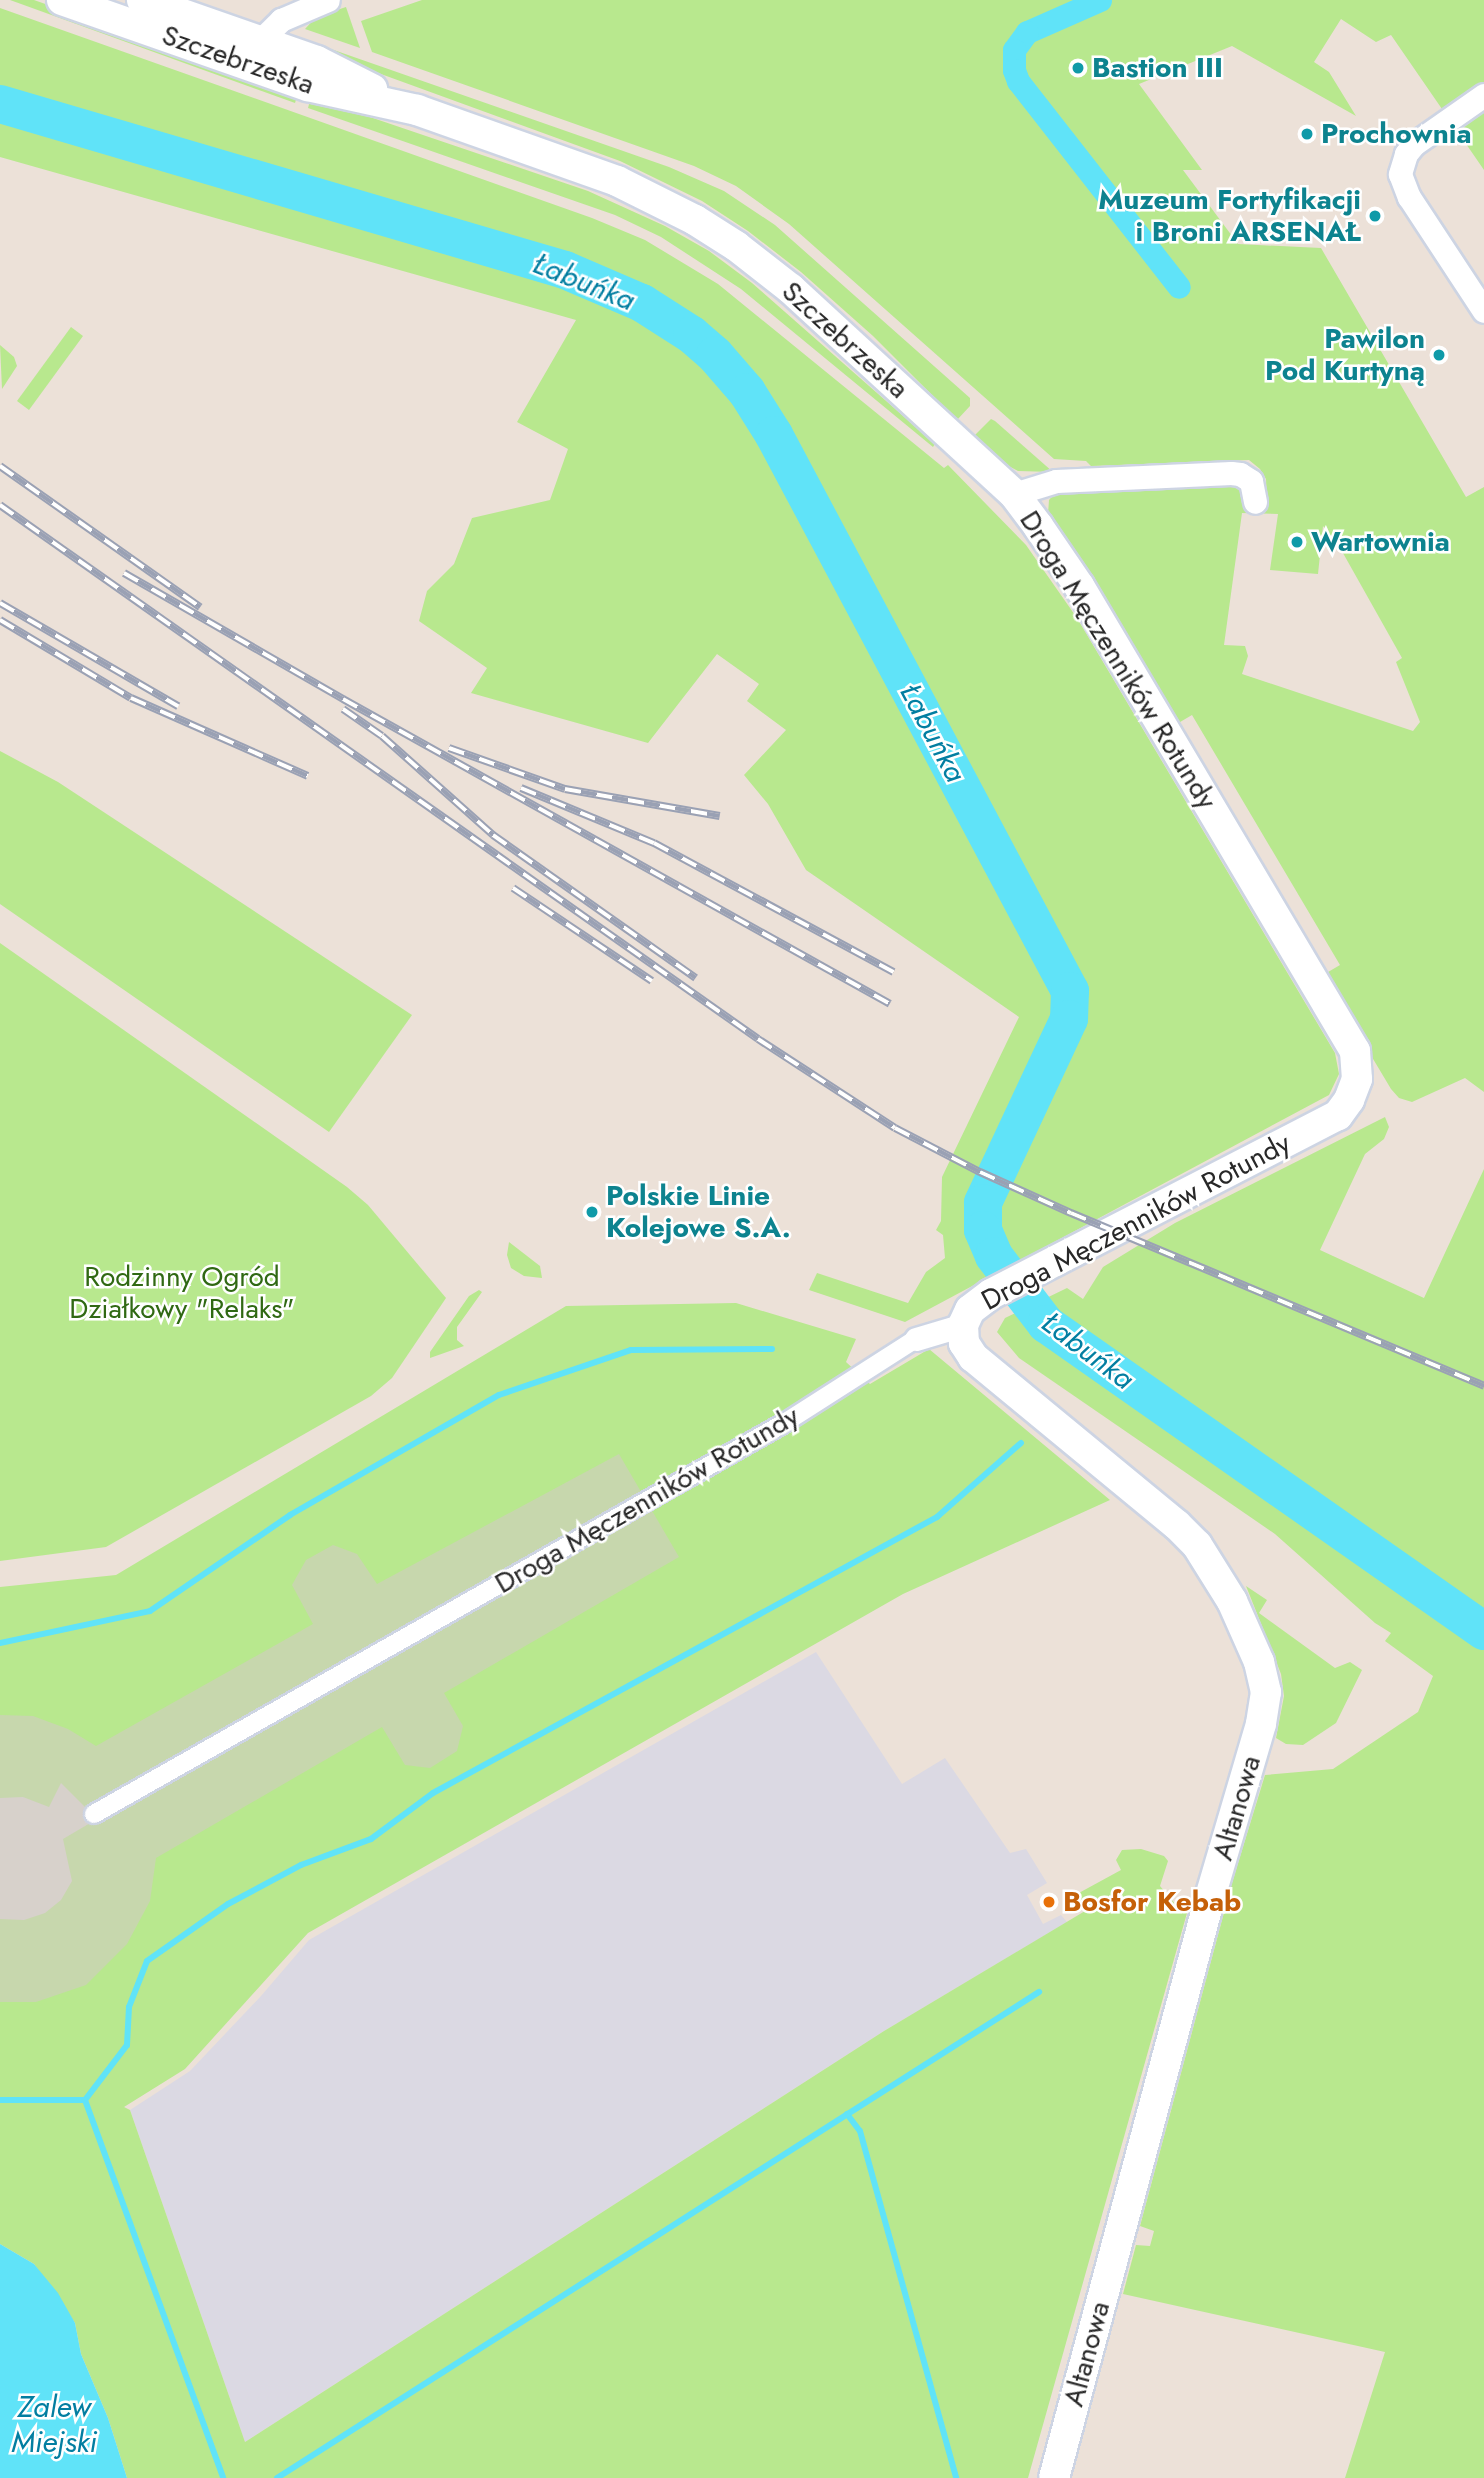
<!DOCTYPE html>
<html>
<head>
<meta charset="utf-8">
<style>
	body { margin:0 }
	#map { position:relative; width:1484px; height:2478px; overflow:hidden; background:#ece1d8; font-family:Jost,sans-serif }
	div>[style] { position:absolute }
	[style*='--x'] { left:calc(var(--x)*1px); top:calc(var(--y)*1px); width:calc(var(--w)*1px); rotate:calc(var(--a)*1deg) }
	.industrial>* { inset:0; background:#dbd9e3 }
	.green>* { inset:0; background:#b8e88e }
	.cemetery>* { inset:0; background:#c7d7ad }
	.plaza>* { inset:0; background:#d7d1cb }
	.water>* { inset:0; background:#60e3f8 }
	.stream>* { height:6px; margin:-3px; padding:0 3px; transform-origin:3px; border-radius:3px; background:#60e3f8 }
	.canal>* { height:23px; margin:-11.5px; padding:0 11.5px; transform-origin:11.5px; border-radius:11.5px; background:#60e3f8 }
	.river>* { height:38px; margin:-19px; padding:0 19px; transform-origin:19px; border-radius:19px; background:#60e3f8 }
	.roads { filter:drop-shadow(2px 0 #cdd4e3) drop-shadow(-2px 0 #cdd4e3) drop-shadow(0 2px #cdd4e3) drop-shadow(0 -2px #cdd4e3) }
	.pedestrian>* { height:18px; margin:-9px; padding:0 9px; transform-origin:9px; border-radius:9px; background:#fff }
	.minor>* { height:23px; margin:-11.5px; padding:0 11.5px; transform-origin:11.5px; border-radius:11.5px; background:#fff }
	.tertiary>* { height:30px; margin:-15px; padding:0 15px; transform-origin:15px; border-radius:15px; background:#fff }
	.rail>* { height:8px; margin-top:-4px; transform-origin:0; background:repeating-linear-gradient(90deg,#fff 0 16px,#9aa1b4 0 32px); box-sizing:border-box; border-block:2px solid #9aa1b4 }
	.dots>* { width:19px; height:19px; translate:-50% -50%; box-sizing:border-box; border:4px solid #fff; border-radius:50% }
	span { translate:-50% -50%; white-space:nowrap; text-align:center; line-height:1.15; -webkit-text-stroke:5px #fff; paint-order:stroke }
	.street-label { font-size:28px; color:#282828 }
	.culture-label { font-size:28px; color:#0d838f; font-weight:700 }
	.left { translate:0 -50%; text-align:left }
	.right { translate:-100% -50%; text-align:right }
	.park-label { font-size:28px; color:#306913 }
	.food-label { font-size:28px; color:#c56008; font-weight:700 }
	.water-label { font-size:30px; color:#027ea1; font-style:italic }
</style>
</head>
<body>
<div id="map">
	<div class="industrial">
		<i style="clip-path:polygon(816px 1652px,902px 1784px,945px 1758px,1010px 1853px,1026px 1849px,1047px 1883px,1027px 1895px,1043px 1924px,1061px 1915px,1067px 1922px,884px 2031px,245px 2442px,130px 2110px,190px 2071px,261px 1996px,309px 1940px)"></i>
	</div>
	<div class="green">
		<i style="clip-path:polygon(10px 0,34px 0,298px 93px,295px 103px)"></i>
		<i style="clip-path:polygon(evenodd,422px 0,1484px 0,1484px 170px,1391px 35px,1376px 42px,1341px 19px,1314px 62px,1329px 72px,1356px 116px,1232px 46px,1139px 84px,1202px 170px,1183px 170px,1238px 244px,1321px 248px,1466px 497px,1484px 487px,1484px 1092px,1465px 1078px,1412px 1102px,1399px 1098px,1391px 1089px,1323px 975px,1340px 965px,1192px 715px,1175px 725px,1048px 514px,1049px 500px,1058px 490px,1233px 482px,1243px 489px,1243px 502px,1267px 503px,1266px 479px,1260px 469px,1249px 460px,1091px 466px,1086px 461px,1054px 459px,789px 224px,736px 186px,694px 166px,372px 52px,361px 21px,422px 0,1242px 513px,1278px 514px,1270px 570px,1318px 574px,1323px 526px,1339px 546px,1402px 658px,1396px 662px,1420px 722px,1413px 731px,1242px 674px,1248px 656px,1245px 646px,1224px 645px,1242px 513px)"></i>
		<i style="clip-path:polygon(346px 7px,360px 48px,305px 29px,316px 17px)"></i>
		<i style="clip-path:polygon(0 8px,592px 218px,645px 240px,718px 284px,944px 468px,948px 465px,1026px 545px,1077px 618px,1335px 1053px,1339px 1074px,1329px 1095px,905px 1322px,809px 1290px,817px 1273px,908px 1303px,926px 1272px,945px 1258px,943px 1235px,936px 1230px,941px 1221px,942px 1177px,1019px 1017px,806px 870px,768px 804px,744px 775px,786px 730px,747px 701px,759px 684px,717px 654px,648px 743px,471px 693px,487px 668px,419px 621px,427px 591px,454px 564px,472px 518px,550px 500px,568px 449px,517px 422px,576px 320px,0 157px)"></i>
		<i style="clip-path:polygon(328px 48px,669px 167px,724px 191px,775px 225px,970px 398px,970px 406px,957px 420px,873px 336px,801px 272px,748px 231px,702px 201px,620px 161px,326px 54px)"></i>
		<i style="clip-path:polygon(311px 97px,588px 191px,665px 226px,709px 251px,752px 283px,935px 444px,933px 447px,741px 289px,661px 237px,615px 215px,308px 108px)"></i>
		<i style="clip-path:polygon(71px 327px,83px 336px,29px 410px,17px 401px)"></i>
		<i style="clip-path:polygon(0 345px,14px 357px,17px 366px,2px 389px)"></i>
		<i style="clip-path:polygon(991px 419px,995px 421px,1053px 472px,1018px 471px,1003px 463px,974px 436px)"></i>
		<i style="clip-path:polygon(0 751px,58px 782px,412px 1015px,329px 1132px,0 904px)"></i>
		<i style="clip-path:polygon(0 943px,347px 1187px,368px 1205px,446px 1298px,392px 1378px,371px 1396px,106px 1547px,0 1561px)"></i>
		<i style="clip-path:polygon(1385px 1117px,1389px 1127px,1384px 1139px,1365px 1154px,1320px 1250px,1424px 1298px,1484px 1169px,1484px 2478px,1345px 2478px,1385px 2352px,1123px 2294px,1136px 2245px,1150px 2246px,1154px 2231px,1140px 2226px,1232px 1883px,1265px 1775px,1333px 1769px,1418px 1712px,1433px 1676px,1385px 1641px,1391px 1633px,1375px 1623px,1275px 1534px,1019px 1358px,997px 1332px,1005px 1318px,1067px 1288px,1083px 1299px,1103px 1267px,1175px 1223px)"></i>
		<i style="clip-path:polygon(509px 1242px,540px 1266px,542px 1278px,524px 1276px,511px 1268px,507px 1255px)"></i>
		<i style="clip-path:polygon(479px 1290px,482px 1292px,457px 1327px,457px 1340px,464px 1346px,430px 1358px,430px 1352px,469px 1296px)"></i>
		<i style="clip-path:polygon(736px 1303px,856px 1339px,846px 1362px,870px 1384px,929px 1349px,1110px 1500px,903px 1594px,308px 1933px,185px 2069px,124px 2107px,130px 2110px,245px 2442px,884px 2031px,1085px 1911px,1077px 1894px,1121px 1870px,1116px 1860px,1122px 1850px,1141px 1849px,1164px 1856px,1168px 1861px,1160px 1886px,1176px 1905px,1185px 1907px,1187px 1913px,1028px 2478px,127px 2478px,108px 2418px,81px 2354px,75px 2323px,34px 2264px,0 2244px,0 1587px,116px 1575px,566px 1306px)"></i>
		<i style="clip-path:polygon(1246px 1586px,1267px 1600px,1259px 1613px,1335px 1668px,1350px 1662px,1362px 1670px,1336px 1723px,1303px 1745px,1286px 1744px,1276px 1738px,1284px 1696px,1281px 1674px)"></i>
	</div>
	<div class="cemetery">
		<i style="clip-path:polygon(619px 1454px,679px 1557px,444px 1693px,463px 1726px,457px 1751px,430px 1768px,405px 1765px,382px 1727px,156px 1858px,150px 1901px,127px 1944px,86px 1985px,36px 2002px,0 2002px,0 1715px,33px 1716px,68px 1729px,96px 1746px,313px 1624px,292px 1585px,306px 1560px,333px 1545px,357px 1554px,377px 1584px)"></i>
	</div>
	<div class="plaza">
		<i style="clip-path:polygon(61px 1783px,97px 1819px,63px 1839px,72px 1881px,61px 1900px,45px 1913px,24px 1920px,0 1919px,0 1798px,23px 1797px,49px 1807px)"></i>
	</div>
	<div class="water">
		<i style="clip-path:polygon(0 2244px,34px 2264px,58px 2293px,75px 2323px,81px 2354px,108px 2418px,127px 2478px,0 2478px)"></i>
	</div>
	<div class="stream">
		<i style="--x:0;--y:1643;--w:153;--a:-12"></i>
		<i style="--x:150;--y:1611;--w:170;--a:-34.4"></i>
		<i style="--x:290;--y:1515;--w:241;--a:-29.9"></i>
		<i style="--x:499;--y:1395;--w:139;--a:-18.8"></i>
		<i style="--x:631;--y:1350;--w:141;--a:-0.4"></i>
		<i style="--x:0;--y:2100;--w:85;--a:0"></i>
		<i style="--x:85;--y:2100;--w:69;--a:-52.6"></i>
		<i style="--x:127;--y:2045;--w:38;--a:-87"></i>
		<i style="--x:129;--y:2007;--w:49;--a:-68.6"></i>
		<i style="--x:147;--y:1961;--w:99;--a:-35.1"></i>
		<i style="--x:228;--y:1904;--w:83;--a:-28.1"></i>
		<i style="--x:301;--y:1865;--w:75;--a:-20.4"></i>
		<i style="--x:371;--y:1839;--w:77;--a:-36.6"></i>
		<i style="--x:433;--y:1793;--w:575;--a:-28.71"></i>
		<i style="--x:937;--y:1517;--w:112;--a:-41.4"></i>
		<i style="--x:85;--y:2100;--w:402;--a:69.9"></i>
		<i style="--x:847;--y:2114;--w:21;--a:53"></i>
		<i style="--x:860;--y:2131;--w:360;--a:74.5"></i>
		<i style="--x:277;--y:2478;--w:904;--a:-32.53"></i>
	</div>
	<div class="canal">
		<i style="--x:1100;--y:0;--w:80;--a:156.3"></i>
		<i style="--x:1027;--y:32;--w:22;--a:126"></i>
		<i style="--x:1014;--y:50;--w:20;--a:90"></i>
		<i style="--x:1014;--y:70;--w:12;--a:70"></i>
		<i style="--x:1018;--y:81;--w:261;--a:52"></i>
	</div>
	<div class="river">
		<i style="--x:0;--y:104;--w:589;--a:16.37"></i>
		<i style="--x:565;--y:270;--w:84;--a:23.2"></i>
		<i style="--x:642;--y:303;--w:59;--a:32.6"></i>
		<i style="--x:692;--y:335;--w:30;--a:41"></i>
		<i style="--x:715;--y:355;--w:49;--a:49.1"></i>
		<i style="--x:747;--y:392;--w:51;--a:57.9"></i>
		<i style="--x:774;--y:435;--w:630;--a:61.97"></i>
		<i style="--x:1070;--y:991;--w:28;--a:92"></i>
		<i style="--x:1069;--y:1019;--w:203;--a:115.1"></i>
		<i style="--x:983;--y:1203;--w:27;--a:90"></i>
		<i style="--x:983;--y:1230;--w:28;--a:67"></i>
		<i style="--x:994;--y:1256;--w:86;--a:52.6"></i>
		<i style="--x:1046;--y:1324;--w:535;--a:35.03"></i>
	</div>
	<div class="roads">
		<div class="pedestrian">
			<i style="--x:94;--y:1814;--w:795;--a:-29.53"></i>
			<i style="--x:786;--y:1422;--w:154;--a:-32.6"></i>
		</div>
		<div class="minor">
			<i style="--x:259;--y:56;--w:23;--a:-70"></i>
			<i style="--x:267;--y:34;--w:20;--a:-45"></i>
			<i style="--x:281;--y:20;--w:51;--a:-23.1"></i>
			<i style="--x:1484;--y:95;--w:85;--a:145"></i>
			<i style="--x:1414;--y:144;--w:13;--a:129"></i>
			<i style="--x:1406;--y:154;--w:21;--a:107"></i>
			<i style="--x:1400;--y:174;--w:25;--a:69"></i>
			<i style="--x:1409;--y:197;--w:136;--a:56.7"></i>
			<i style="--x:1014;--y:494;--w:44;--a:-17.2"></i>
			<i style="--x:1056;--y:481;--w:175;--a:-2.6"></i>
			<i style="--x:1231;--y:473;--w:9;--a:6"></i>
			<i style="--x:1240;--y:474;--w:13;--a:32"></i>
			<i style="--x:1251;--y:481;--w:21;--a:79"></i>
			<i style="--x:916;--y:1339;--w:49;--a:-16.6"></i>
		</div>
		<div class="tertiary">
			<i style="--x:62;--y:0;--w:261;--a:19.3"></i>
			<i style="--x:308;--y:86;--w:112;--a:12.4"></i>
			<i style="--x:417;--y:110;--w:212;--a:19.5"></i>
			<i style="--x:617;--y:181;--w:87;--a:26.6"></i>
			<i style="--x:695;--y:220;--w:49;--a:32.4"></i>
			<i style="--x:736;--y:246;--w:70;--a:38"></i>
			<i style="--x:791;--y:289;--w:303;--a:42.6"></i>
			<i style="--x:1014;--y:494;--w:40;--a:53"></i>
			<i style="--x:1038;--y:526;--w:73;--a:55.7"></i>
			<i style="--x:1079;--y:586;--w:541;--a:59.31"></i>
			<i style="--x:1355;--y:1051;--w:28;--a:86"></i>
			<i style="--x:1357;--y:1079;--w:22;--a:111"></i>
			<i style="--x:1349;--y:1100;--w:19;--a:126"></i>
			<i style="--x:1338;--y:1115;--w:390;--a:152.7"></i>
			<i style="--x:991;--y:1294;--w:26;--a:143"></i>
			<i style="--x:970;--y:1310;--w:17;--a:115"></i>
			<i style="--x:963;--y:1325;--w:18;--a:87"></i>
			<i style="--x:964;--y:1343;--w:17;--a:57"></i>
			<i style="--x:973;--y:1357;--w:264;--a:39.5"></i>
			<i style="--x:1177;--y:1525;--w:28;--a:45"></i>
			<i style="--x:1197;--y:1545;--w:66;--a:58"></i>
			<i style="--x:1232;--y:1601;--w:67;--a:66.1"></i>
			<i style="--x:1259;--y:1662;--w:31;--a:77"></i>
			<i style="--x:1266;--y:1692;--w:32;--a:99"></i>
			<i style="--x:1261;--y:1724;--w:184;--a:106.4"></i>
			<i style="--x:1209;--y:1901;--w:597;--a:105.04"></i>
			<i style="--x:142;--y:0;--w:185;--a:19.2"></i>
			<i style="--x:317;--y:61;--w:62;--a:27"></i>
		</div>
	</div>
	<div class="rail">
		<i style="--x:0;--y:466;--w:245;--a:35.2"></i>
		<i style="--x:0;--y:505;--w:927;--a:35.16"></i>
		<i style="--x:758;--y:1039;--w:163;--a:33"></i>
		<i style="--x:895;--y:1128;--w:96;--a:27.4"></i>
		<i style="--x:980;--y:1172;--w:100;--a:24.3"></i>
		<i style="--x:1071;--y:1213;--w:448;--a:22.7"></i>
		<i style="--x:124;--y:573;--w:253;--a:29.9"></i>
		<i style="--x:343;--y:699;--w:626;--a:29.14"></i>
		<i style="--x:0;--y:603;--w:206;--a:30.1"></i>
		<i style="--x:0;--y:620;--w:152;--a:30.8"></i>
		<i style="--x:131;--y:698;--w:193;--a:23.8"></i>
		<i style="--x:343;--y:709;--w:47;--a:34.7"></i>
		<i style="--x:382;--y:736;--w:149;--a:41.7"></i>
		<i style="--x:493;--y:835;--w:248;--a:35.2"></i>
		<i style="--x:449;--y:748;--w:123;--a:19.5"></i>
		<i style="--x:565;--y:789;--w:157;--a:9.9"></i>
		<i style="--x:521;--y:788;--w:144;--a:22.5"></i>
		<i style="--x:654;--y:843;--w:272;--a:28.3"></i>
		<i style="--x:513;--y:888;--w:167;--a:33.8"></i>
	</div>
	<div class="dots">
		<i style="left:1078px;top:68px;background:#0f9aa8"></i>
		<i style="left:1307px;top:134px;background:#0f9aa8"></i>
		<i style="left:1375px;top:216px;background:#0f9aa8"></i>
		<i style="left:1439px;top:355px;background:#0f9aa8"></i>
		<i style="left:1297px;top:542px;background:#0f9aa8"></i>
		<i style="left:592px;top:1212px;background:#0f9aa8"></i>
		<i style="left:1049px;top:1902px;background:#e8710a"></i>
	</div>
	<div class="street-label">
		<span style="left:238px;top:60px;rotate:19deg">Szczebrzeska</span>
		<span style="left:845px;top:340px;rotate:42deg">Szczebrzeska</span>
		<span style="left:1118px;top:660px;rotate:58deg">Droga Męczenników Rotundy</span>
		<span style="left:1136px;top:1222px;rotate:-28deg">Droga Męczenników Rotundy</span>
		<span style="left:647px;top:1500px;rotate:-30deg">Droga Męczenników Rotundy</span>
		<span style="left:1237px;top:1808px;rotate:-74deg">Altanowa</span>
		<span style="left:1087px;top:2354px;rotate:-75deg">Altanowa</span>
	</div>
	<div class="culture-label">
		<span class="left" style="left:1092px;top:68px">Bastion III</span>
		<span class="left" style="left:1321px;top:134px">Prochownia</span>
		<span class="right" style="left:1361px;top:216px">Muzeum Fortyfikacji<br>i Broni ARSENAŁ</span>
		<span class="right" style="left:1425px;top:355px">Pawilon<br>Pod Kurtyną</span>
		<span class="left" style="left:1311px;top:542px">Wartownia</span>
		<span class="left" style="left:606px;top:1212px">Polskie Linie<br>Kolejowe S.A.</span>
	</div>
	<div class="park-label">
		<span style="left:182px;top:1293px">Rodzinny Ogród<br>Działkowy "Relaks"</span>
	</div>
	<div class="food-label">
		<span class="left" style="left:1063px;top:1902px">Bosfor Kebab</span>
	</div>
	<div class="water-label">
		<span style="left:584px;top:282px;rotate:22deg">Łabuńka</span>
		<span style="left:933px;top:733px;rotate:62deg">Łabuńka</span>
		<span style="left:1088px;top:1351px;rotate:37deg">Łabuńka</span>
		<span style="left:54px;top:2424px">Zalew<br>Miejski</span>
	</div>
</div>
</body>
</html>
